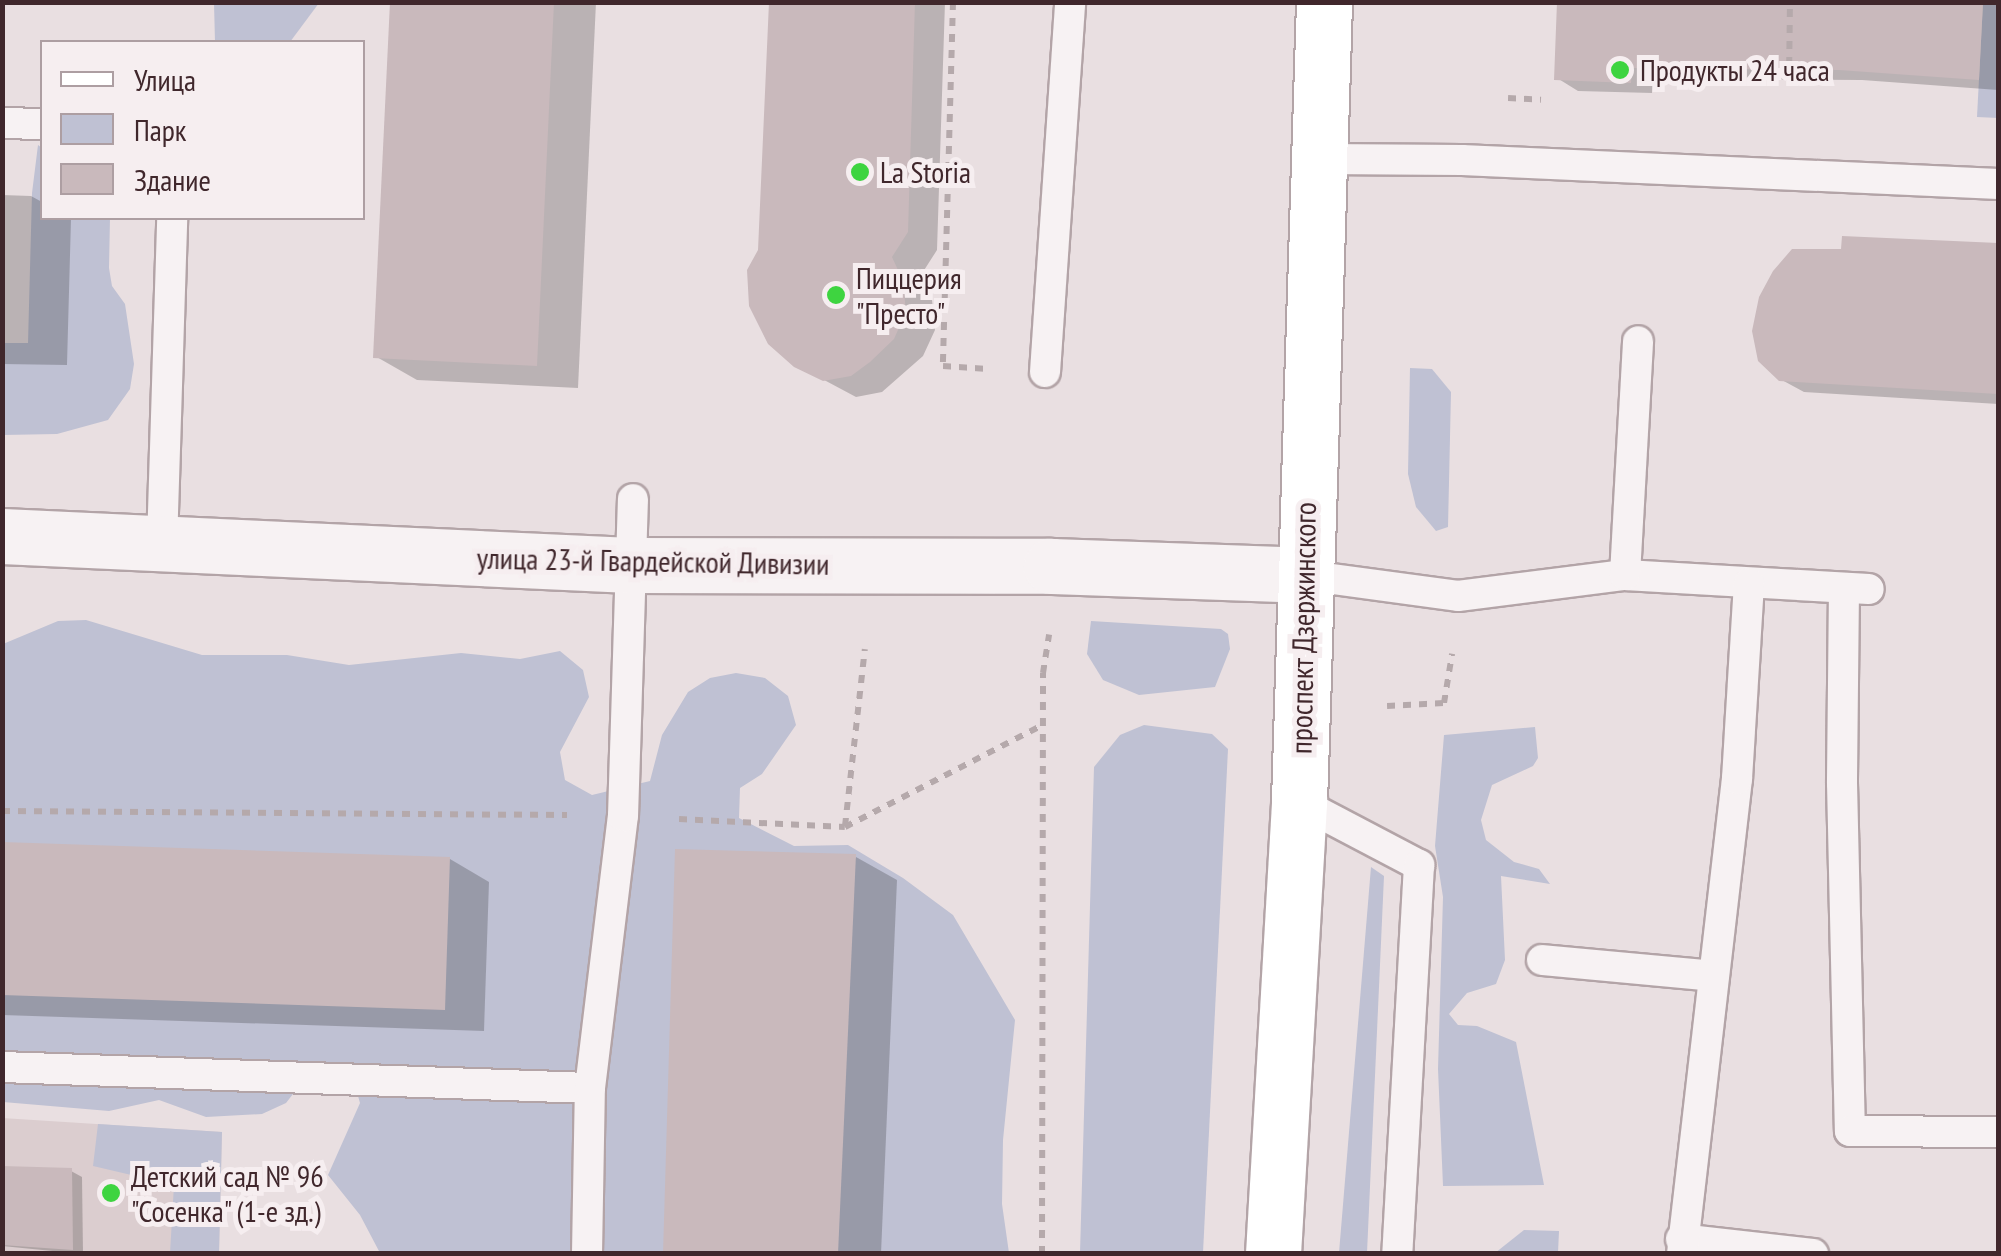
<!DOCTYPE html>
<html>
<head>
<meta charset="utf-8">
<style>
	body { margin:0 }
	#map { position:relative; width:2001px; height:1256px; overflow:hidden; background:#e9dfe1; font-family:"PT Sans Narrow",sans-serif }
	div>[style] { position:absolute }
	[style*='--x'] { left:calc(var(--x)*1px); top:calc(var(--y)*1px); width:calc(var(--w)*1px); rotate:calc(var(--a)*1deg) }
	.built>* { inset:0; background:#dbcdcf }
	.green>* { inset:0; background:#bfc1d3 }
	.shadow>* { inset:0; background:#0003 }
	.building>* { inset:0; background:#c9b9bc }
	.path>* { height:6px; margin-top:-3px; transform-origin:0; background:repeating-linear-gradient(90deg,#b5a9ab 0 8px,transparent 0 16px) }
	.roads { filter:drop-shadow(2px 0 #b3a4a7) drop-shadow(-2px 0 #b3a4a7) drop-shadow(0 2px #b3a4a7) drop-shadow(0 -2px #b3a4a7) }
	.service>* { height:30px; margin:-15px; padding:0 15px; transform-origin:15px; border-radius:15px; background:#f7f2f3 }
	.tertiary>* { height:55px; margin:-27.5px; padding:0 27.5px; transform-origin:27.5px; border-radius:27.5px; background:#f7f2f3 }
	.primary>* { height:55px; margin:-27.5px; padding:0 27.5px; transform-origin:27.5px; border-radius:27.5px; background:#fff }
	.dots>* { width:28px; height:28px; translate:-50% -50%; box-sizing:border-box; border:5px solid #f6eef0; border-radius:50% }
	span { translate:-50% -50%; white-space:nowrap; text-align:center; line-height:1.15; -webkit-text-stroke:10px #f6eef0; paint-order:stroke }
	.poi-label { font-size:30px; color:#40272c }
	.left { translate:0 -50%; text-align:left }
	.street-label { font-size:30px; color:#40272c }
	.frame { position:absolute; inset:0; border:5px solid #40272c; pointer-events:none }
	.legend { position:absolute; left:40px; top:40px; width:325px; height:180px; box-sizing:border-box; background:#f6eef0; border:2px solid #ad9ea2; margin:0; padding:12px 18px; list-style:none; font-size:30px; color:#40272c }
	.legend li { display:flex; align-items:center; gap:20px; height:50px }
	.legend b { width:50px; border:2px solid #ad9ea2 }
</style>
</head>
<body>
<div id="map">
	<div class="built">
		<i style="clip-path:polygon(2px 1118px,222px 1132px,219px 1253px,3px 1253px)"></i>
	</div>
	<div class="green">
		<i style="clip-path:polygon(214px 3px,214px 2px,319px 3px,290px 42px,215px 42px)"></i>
		<i style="clip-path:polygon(1983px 3px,1998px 3px,1998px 118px,1977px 117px)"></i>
		<i style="clip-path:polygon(38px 145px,42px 148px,42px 218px,110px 218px,109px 268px,112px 286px,125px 304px,134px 364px,130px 389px,108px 420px,57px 434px,3px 435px,3px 343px,28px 343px,32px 193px)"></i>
		<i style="clip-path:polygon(1410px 368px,1432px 369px,1451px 392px,1448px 527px,1436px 531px,1416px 507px,1408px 474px)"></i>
		<i style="clip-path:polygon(86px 620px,202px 655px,287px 655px,349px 665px,461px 653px,520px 659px,560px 651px,583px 670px,589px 697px,560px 752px,565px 780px,592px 795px,650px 781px,662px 735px,688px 692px,710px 678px,736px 673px,765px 678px,788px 696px,796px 725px,762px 774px,740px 788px,739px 818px,794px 846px,848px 845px,903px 878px,953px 915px,1015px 1020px,1003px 1140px,1002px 1204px,1009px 1253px,380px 1253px,360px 1215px,328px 1175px,360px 1103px,354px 1082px,303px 1081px,286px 1103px,262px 1114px,206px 1117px,159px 1100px,109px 1111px,3px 1102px,3px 644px,58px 621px)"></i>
		<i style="clip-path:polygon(1091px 621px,1221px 629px,1228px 634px,1230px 649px,1215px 687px,1139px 695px,1103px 680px,1087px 654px)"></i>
		<i style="clip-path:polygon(1144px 725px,1212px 734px,1228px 749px,1203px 1253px,1080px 1253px,1094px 767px,1120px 735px)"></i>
		<i style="clip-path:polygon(1535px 727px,1538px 758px,1533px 766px,1492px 785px,1481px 820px,1486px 840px,1514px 862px,1539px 869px,1550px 884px,1501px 876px,1505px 960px,1496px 984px,1467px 993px,1449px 1014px,1458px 1025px,1477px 1026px,1516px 1042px,1544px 1185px,1443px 1186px,1438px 1069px,1443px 897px,1435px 846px,1444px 735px)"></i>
		<i style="clip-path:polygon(1371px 867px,1384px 876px,1367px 1253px,1339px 1253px)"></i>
		<i style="clip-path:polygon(98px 1124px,222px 1132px,219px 1253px,170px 1253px,174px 1185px,93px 1166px)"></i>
		<i style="clip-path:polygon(1524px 1230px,1559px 1231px,1558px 1253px,1495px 1253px)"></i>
	</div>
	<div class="shadow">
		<i style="clip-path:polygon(392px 2px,596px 2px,578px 388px,417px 380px,375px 356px)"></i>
		<i style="clip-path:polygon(772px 2px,945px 2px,937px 250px,921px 275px,932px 300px,935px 330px,923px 356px,882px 392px,856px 397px,796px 365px,760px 251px)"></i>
		<i style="clip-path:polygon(1560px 2px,1998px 2px,1998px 90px,1862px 80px,1653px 79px,1652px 93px,1578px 91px,1557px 78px)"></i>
		<i style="clip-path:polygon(2px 195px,31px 196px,42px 202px,42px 218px,71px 219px,67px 365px,2px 364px)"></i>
		<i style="clip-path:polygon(1844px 238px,1998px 246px,1998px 404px,1804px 392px,1780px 379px,1843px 252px)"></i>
		<i style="clip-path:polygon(2px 845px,450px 859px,489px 882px,484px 1031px,2px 1015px)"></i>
		<i style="clip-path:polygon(856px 857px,897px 880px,881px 1254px,665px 1254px)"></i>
		<i style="clip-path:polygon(2px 1168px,71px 1171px,82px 1177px,83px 1254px,2px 1246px)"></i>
	</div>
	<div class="building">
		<i style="clip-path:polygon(390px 2px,554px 2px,537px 366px,373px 358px)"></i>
		<i style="clip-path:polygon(769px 2px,915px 2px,908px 232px,892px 257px,903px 281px,906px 312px,894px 339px,870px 362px,851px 376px,823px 381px,794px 367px,768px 344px,749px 306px,747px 270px,758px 250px)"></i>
		<i style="clip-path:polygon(1557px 2px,1983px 2px,1979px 80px,1839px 70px,1632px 68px,1631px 83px,1554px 80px)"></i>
		<i style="clip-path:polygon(1842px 236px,1998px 243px,1998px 394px,1779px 381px,1758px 361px,1752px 331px,1759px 297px,1773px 271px,1792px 249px,1841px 249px)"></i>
		<i style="clip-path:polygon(2px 842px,450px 857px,445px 1010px,2px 995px)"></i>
		<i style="clip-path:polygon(675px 849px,856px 854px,838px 1254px,663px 1254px)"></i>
		<i style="clip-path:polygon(2px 1166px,72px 1168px,73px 1250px,2px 1245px)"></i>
	</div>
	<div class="path">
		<i style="--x:953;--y:2;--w:364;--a:91.6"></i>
		<i style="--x:943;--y:366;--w:45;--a:3.8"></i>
		<i style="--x:1789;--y:81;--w:79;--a:-89.3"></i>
		<i style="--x:1508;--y:98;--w:33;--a:3"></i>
		<i style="--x:1387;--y:706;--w:57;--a:-3"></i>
		<i style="--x:1444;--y:703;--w:50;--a:-80.7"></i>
		<i style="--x:2;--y:811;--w:565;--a:0.41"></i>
		<i style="--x:679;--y:819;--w:166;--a:2.8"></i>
		<i style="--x:845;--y:827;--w:223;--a:-27.3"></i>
		<i style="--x:845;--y:826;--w:178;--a:-83.6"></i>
		<i style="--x:1042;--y:1254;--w:581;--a:-89.9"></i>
		<i style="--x:1043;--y:673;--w:39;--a:-81"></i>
	</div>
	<div class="roads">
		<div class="service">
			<i style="--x:2;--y:123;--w:40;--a:1.4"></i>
			<i style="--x:1322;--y:159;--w:140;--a:0.4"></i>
			<i style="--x:1462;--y:160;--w:537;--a:2.56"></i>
			<i style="--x:1045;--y:372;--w:371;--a:-86.1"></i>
			<i style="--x:162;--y:544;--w:326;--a:-88.2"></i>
			<i style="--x:1303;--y:575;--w:156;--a:7.7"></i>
			<i style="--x:1458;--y:596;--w:168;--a:-7.2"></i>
			<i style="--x:1625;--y:575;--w:244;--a:3.3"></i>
			<i style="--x:1625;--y:575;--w:234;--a:-86.8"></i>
			<i style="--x:1844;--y:588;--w:195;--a:90.6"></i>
			<i style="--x:1842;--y:783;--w:348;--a:88.7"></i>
			<i style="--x:1850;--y:1131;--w:148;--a:0.4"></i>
			<i style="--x:1299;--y:802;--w:136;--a:27.7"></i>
			<i style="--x:1419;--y:865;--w:390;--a:93.2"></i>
			<i style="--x:1542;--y:960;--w:172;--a:5.3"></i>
			<i style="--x:2;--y:1067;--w:588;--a:2.05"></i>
			<i style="--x:1681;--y:1239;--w:133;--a:6.5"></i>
			<i style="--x:587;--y:1254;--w:166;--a:-89"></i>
			<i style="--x:590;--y:1088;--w:274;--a:-83.1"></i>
			<i style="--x:623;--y:816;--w:317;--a:-88.2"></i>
			<i style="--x:1682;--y:1254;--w:478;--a:-83.4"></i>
			<i style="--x:1737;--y:779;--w:196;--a:-86.5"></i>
		</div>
		<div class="tertiary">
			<i style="--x:2;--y:536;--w:629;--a:2.64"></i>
			<i style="--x:630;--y:565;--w:421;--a:0.1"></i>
			<i style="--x:1051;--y:566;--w:252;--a:2"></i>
		</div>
		<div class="primary">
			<i style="--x:1273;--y:1254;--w:453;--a:-86.7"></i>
			<i style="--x:1299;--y:802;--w:800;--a:-88.21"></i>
		</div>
	</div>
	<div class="dots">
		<i style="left:1620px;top:70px;background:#3ed440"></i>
		<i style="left:860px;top:172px;background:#3ed440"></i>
		<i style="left:836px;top:295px;background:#3ed440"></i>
		<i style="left:111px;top:1193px;background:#3ed440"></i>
	</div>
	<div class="poi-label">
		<span class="left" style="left:1640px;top:70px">Продукты 24 часа</span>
		<span class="left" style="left:880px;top:172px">La Storia</span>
		<span class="left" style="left:856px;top:295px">Пиццерия<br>"Престо"</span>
		<span class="left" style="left:131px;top:1193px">Детский сад № 96<br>"Сосенка" (1-е зд.)</span>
	</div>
	<div class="street-label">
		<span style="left:653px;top:561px;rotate:1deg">улица 23-й Гвардейской Дивизии</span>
		<span style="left:1303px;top:628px;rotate:-89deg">проспект Дзержинского</span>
	</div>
	<div class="frame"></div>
	<ul class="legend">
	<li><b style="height:12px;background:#fff"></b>Улица</li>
	<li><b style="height:28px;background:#bfc1d3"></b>Парк</li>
	<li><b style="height:28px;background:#c9b9bc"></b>Здание</li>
	</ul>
</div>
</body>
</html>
